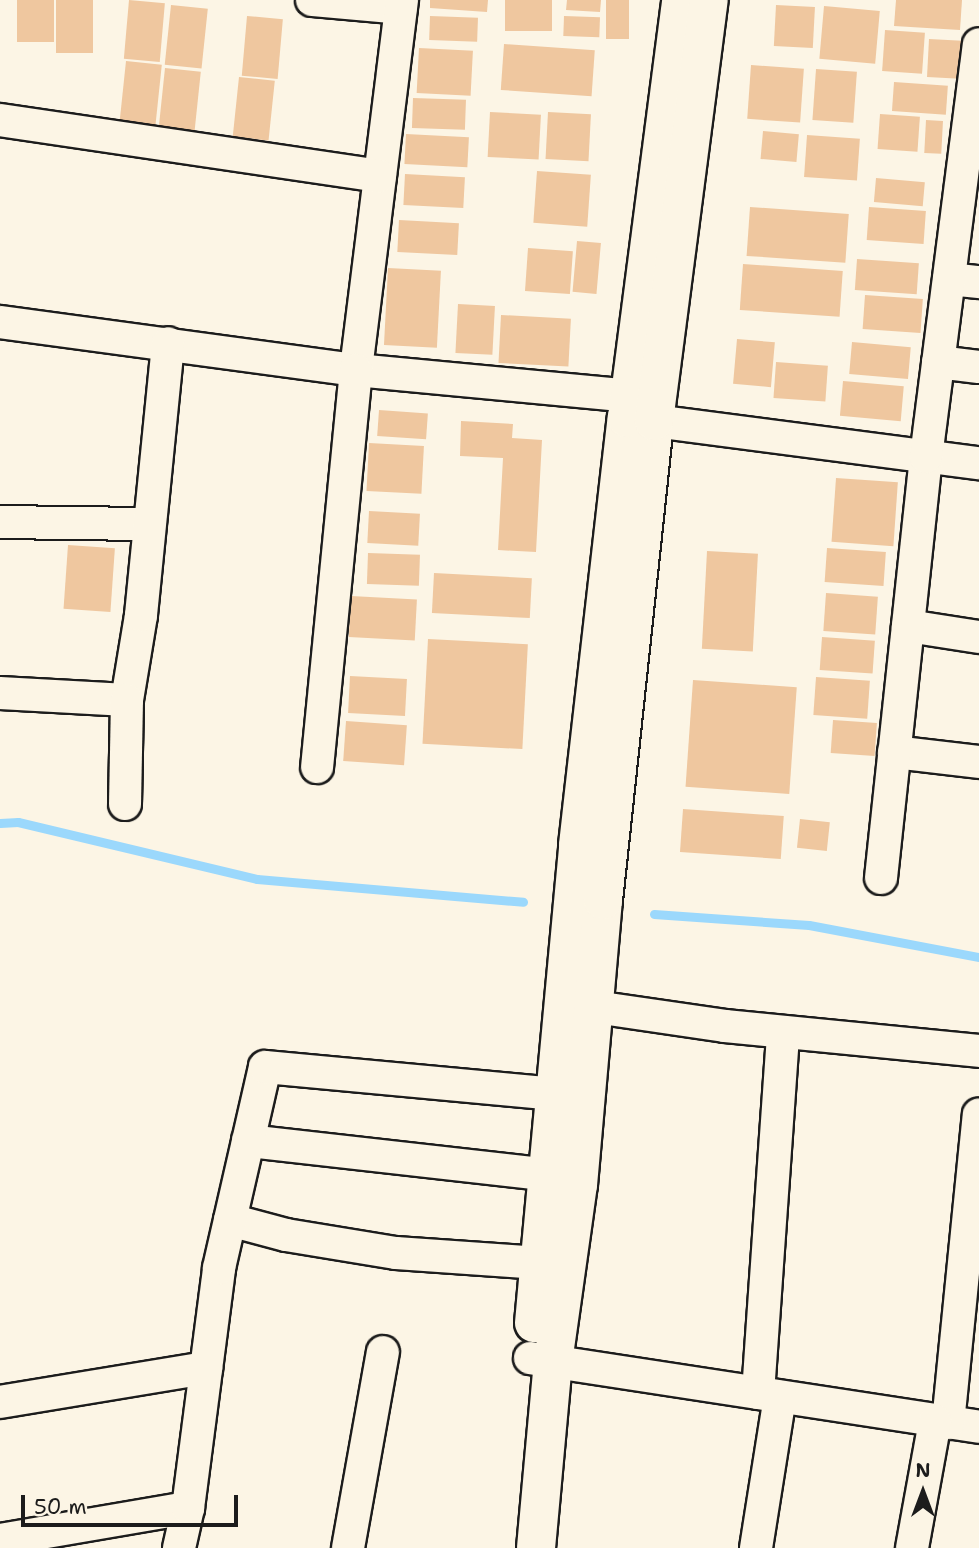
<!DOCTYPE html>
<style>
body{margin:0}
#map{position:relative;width:979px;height:1548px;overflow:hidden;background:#fcf5e5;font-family:"Shantell Sans",sans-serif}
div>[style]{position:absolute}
.stream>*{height:9px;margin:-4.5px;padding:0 4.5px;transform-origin:4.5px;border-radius:4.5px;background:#9bd8fc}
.building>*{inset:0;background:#efc79f;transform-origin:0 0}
.roads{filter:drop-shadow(2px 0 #1c1c1c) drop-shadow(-2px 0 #1c1c1c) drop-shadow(0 2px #1c1c1c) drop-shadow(0 -2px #1c1c1c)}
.street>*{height:32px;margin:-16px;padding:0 16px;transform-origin:16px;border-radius:16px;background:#fcf5e5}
.secondary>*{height:38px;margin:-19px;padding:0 19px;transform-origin:19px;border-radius:19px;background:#fcf5e5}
span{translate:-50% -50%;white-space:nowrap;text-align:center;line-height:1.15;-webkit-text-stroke:6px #fcf5e5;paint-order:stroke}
.north{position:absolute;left:888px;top:1457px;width:70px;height:70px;-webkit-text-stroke:5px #fcf5e5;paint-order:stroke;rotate:0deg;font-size:19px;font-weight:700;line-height:28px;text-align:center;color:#1c1c1c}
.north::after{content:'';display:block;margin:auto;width:24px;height:32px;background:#1c1c1c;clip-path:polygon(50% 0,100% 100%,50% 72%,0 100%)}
.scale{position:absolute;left:21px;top:1495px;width:217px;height:32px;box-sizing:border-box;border:4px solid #1c1c1c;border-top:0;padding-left:9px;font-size:21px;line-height:24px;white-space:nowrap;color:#1c1c1c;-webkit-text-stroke:5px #fcf5e5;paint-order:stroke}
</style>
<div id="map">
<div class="stream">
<div style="left:0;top:823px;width:18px;rotate:-3deg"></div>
<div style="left:18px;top:822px;width:246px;rotate:13.4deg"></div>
<div style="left:257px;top:879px;width:267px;rotate:4.9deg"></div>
<div style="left:654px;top:914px;width:155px;rotate:4.1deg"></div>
<div style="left:809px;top:925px;width:173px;rotate:10.7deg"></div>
</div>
<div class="building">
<div style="left:17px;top:0;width:37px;height:42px"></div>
<div style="left:56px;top:0;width:37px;height:53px"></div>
<div style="left:129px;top:0;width:36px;height:59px;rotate:5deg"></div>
<div style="clip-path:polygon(430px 0,488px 0,487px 12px,430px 8px)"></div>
<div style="left:505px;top:0;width:47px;height:31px"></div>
<div style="clip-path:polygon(567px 0,601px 0,600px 12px,566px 10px)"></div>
<div style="left:606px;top:0;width:23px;height:39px"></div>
<div style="clip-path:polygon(896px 0,962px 0,960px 30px,894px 26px)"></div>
<div style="left:171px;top:5px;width:37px;height:60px;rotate:6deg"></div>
<div style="left:776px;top:5px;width:39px;height:41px;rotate:3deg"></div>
<div style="left:824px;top:6px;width:56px;height:53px;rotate:5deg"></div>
<div style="left:247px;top:16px;width:36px;height:60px;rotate:5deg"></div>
<div style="left:430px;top:16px;width:48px;height:24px;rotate:2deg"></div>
<div style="left:564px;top:16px;width:36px;height:20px;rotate:2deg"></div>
<div style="left:885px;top:30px;width:40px;height:41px;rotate:4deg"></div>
<div style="left:929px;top:39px;width:33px;height:38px;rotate:3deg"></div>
<div style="left:504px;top:44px;width:91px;height:46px;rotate:4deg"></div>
<div style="left:419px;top:48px;width:54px;height:45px;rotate:3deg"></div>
<div style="left:126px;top:61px;width:36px;height:61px;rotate:6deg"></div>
<div style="left:751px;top:65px;width:53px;height:54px;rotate:4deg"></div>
<div style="left:165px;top:68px;width:36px;height:60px;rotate:6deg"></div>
<div style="left:816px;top:69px;width:41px;height:51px;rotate:4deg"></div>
<div style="left:239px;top:77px;width:36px;height:60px;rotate:6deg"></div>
<div style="left:894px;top:82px;width:54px;height:29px;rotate:4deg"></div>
<div style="left:413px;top:98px;width:53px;height:30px;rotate:2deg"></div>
<div style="left:490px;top:112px;width:51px;height:45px;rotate:3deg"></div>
<div style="left:548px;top:112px;width:43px;height:47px;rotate:3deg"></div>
<div style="left:880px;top:114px;width:40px;height:35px;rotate:4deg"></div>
<div style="left:926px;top:120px;width:17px;height:33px;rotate:3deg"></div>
<div style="left:763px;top:131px;width:36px;height:28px;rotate:5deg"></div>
<div style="left:406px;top:134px;width:63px;height:30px;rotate:3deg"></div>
<div style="left:807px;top:135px;width:53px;height:42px;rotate:4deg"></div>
<div style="left:537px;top:171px;width:54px;height:52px;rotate:4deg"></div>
<div style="left:405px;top:174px;width:60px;height:31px;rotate:3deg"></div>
<div style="left:876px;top:178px;width:49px;height:24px;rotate:5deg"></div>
<div style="left:750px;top:207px;width:99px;height:49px;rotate:4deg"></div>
<div style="left:869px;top:207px;width:57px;height:33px;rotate:4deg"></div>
<div style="left:399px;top:220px;width:60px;height:32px;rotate:3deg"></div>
<div style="left:577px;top:241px;width:24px;height:51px;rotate:5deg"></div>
<div style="left:528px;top:248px;width:45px;height:43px;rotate:4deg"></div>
<div style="left:857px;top:259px;width:62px;height:31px;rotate:4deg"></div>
<div style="left:743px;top:264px;width:100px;height:46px;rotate:4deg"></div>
<div style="left:388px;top:268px;width:53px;height:77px;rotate:3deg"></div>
<div style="left:865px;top:295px;width:58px;height:34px;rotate:4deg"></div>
<div style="left:458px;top:304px;width:37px;height:49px;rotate:3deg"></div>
<div style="left:501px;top:315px;width:70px;height:48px;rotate:3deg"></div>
<div style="left:737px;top:339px;width:38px;height:45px;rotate:5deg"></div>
<div style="left:852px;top:342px;width:59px;height:32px;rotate:5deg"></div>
<div style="left:776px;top:362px;width:52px;height:36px;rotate:4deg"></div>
<div style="left:843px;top:381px;width:61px;height:35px;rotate:5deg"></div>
<div style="left:379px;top:410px;width:49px;height:26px;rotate:4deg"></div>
<div style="clip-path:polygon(461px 421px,513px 424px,512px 438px,542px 440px,536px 552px,498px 550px,503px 458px,460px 456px)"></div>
<div style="left:369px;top:443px;width:55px;height:48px;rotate:3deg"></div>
<div style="left:836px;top:478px;width:62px;height:64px;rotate:4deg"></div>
<div style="left:369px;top:511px;width:51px;height:32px;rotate:3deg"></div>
<div style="left:68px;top:545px;width:47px;height:64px;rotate:4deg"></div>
<div style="left:827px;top:548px;width:59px;height:34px;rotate:4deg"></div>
<div style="left:707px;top:551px;width:51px;height:98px;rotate:3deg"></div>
<div style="left:368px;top:553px;width:52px;height:31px;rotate:2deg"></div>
<div style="left:434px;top:573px;width:98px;height:40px;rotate:3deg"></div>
<div style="left:826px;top:593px;width:52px;height:38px;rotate:4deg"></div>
<div style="left:351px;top:596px;width:66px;height:41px;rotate:3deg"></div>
<div style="left:822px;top:637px;width:53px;height:33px;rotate:4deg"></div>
<div style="left:428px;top:639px;width:100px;height:105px;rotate:3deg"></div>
<div style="left:350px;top:676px;width:57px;height:37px;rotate:3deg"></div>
<div style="left:816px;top:677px;width:54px;height:38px;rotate:4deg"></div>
<div style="left:693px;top:680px;width:104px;height:107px;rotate:4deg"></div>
<div style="left:833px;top:720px;width:44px;height:33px;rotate:4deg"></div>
<div style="left:346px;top:721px;width:61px;height:40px;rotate:4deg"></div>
<div style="left:683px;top:809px;width:101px;height:43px;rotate:4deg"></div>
<div style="left:800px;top:819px;width:30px;height:29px;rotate:6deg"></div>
</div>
<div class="roads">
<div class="street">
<div style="left:312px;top:0;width:89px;rotate:5.1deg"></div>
<div style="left:402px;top:0;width:373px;rotate:97.1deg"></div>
<div style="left:356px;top:370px;width:274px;rotate:5.4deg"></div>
<div style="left:0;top:120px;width:384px;rotate:8.4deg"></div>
<div style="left:949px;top:279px;width:30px;rotate:6deg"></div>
<div style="left:0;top:322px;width:359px;rotate:7.7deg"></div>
<div style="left:356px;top:370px;width:399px;rotate:95.6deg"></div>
<div style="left:938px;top:362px;width:41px;rotate:7deg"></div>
<div style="left:631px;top:418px;width:351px;rotate:7.4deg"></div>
<div style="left:0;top:522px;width:149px;rotate:0.8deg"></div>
<div style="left:908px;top:626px;width:72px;rotate:8.8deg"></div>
<div style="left:0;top:693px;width:127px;rotate:3.2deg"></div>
<div style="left:127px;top:700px;width:86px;rotate:-80.6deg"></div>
<div style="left:141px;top:615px;width:273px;rotate:-84.3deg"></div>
<div style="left:894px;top:752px;width:86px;rotate:6.7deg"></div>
<div style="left:125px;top:804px;width:104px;rotate:-88.9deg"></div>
<div style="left:881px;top:878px;width:423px;rotate:-83.9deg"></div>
<div style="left:926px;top:457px;width:416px;rotate:-82.7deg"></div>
<div style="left:595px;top:1007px;width:131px;rotate:8.3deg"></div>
<div style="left:725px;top:1026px;width:255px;rotate:5.6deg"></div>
<div style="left:248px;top:1141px;width:303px;rotate:6.4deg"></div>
<div style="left:230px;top:1220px;width:58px;rotate:15deg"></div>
<div style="left:286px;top:1235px;width:111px;rotate:9.3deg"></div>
<div style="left:396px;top:1253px;width:144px;rotate:4deg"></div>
<div style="left:530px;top:1358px;width:454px;rotate:8.7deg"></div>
<div style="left:758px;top:1393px;width:362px;rotate:-86deg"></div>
<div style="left:0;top:1402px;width:209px;rotate:-9.4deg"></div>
<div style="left:948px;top:1423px;width:310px;rotate:-84.3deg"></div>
<div style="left:0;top:1540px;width:191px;rotate:-9.7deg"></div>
<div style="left:179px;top:1548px;width:41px;rotate:-77.3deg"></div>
<div style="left:188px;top:1508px;width:242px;rotate:-82.6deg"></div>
<div style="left:219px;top:1268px;width:206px;rotate:-77.1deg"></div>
<div style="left:265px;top:1067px;width:292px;rotate:5.3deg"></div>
<div style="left:348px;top:1548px;width:199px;rotate:-79.9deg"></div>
<div style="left:756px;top:1548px;width:153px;rotate:-81deg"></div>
<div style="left:912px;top:1548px;width:129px;rotate:-79.7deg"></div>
</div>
<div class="secondary">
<div style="left:534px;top:1323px;width:480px;rotate:-84.7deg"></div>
<div style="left:578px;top:845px;width:430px;rotate:-83.5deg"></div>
<div style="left:627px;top:418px;width:421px;rotate:-82.6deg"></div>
<div style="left:536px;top:1548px;width:187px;rotate:-84.8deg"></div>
<div style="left:553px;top:1362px;width:179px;rotate:-82deg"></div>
<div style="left:578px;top:1185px;width:286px;rotate:-85deg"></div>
<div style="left:603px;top:900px;width:482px;rotate:-83.9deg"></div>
<div style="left:654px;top:421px;width:425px;rotate:-82.6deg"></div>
</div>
</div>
<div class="north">N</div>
<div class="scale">50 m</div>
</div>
